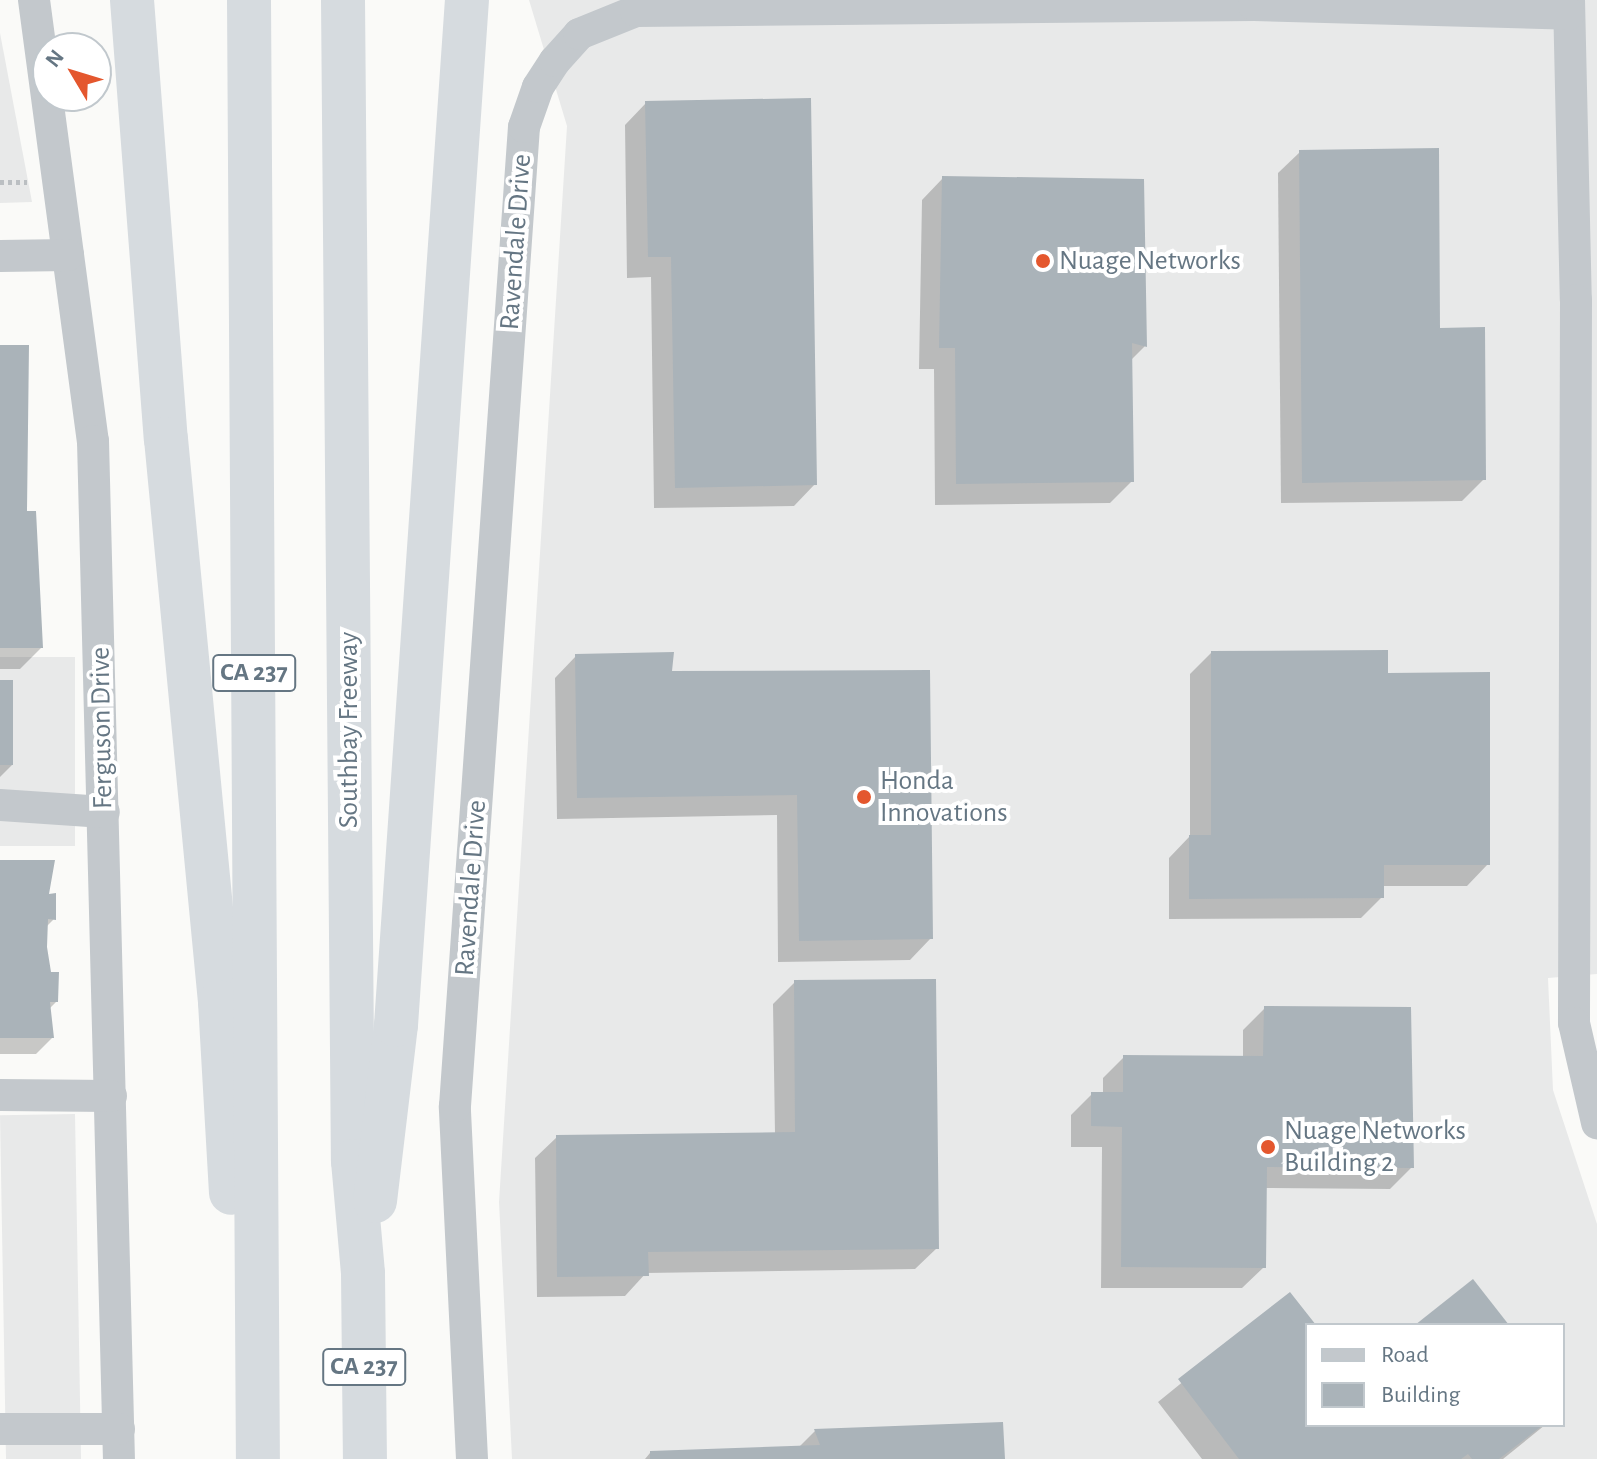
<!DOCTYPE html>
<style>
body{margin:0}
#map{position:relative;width:1597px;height:1459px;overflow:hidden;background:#fafaf8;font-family:"Alegreya Sans",sans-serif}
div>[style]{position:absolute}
.built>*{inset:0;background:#e8e9e9;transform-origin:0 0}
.shadow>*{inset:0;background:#0003}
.building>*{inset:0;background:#aab3b9;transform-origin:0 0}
.path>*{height:5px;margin-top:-2.5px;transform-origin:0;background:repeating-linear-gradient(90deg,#bbbfc2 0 4px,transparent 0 8px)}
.minor>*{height:32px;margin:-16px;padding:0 16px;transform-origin:16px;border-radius:16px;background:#c3c8cc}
.highway>*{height:44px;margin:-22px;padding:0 22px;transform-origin:22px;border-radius:22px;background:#d6dbdf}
.dots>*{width:22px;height:22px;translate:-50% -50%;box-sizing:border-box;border:4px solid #fff;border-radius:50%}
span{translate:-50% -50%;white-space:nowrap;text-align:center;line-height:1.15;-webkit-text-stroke:8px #fff;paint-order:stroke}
.shield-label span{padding:2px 6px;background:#fff;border:2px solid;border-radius:6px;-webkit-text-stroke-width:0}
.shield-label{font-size:26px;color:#657683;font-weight:700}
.street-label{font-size:28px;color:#657683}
.poi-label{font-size:28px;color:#657683}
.left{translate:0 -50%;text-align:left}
.legend{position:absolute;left:1305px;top:1323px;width:260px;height:104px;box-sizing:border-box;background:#fff;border:2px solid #c1c8cd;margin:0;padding:10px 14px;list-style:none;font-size:24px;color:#657683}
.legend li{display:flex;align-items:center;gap:16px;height:40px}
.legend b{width:40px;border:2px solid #c1c8cd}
.north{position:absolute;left:32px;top:32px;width:80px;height:80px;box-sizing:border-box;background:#fff;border:2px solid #c1c8cd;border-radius:50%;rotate:308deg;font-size:22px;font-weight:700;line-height:32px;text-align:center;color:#657683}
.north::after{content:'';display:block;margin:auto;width:28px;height:36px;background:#e4572e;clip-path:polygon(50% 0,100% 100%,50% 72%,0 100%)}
</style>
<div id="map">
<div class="built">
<div style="clip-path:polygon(evenodd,529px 0,1597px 0,1597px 974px,1548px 978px,1553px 1090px,1597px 1224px,1597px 1459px,512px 1459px,499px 1202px,567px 126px,529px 0,1307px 1325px,1563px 1325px,1563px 1425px,1307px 1425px,1307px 1325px)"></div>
<div style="clip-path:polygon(0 33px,32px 202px,0 203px)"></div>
<div style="left:75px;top:657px;width:189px;height:75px;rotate:90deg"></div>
<div style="left:75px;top:1114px;width:345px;height:75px;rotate:89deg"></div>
</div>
<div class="shadow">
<div style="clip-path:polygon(646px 103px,815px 484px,794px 506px,654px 508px,651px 277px,627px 278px,625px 125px)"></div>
<div style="clip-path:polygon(1300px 152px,1438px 330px,1484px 479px,1462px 501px,1281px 503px,1278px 173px)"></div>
<div style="clip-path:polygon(943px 178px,1145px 346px,1130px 361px,1132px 481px,1110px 503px,935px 505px,934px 369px,919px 369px,922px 200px)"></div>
<div style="clip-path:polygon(0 347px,41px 648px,20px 669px,0 669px)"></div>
<div style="clip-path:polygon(1211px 653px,1386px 675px,1488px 864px,1467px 886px,1382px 886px,1382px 897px,1361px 918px,1169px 919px,1169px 858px,1190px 836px,1190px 674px)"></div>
<div style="clip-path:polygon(576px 656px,669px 673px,928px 672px,931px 938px,910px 960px,778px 962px,777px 815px,557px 819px,555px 678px)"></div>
<div style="clip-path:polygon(0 682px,13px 764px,0 777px)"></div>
<div style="clip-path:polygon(0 862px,47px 896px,54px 919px,46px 927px,45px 947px,56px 1002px,49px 1009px,52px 1038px,36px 1054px,0 1054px)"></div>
<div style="clip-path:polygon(795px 982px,937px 1248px,915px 1269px,646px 1273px,625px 1296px,537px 1297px,535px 1158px,557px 1137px,775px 1134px,773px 1004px)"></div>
<div style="clip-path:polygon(1265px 1008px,1412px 1167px,1390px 1189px,1265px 1188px,1264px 1267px,1242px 1288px,1101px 1288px,1102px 1147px,1071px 1147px,1071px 1115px,1092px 1094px,1103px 1094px,1103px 1078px,1124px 1057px,1243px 1057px,1243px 1030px)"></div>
<div style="clip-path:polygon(1290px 1295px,1313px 1325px,1307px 1325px,1307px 1425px,1545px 1425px,1503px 1459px,1202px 1459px,1158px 1402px)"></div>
<div style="clip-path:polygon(815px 1431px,1003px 1459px,645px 1459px,650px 1453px,799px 1447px)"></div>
</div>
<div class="building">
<div style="clip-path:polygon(811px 98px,817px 485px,675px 488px,671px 257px,648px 257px,645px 101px)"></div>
<div style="clip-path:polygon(1439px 148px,1440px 328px,1485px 327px,1486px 480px,1302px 483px,1299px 150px)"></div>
<div style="clip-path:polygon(942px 176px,1144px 179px,1147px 347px,1132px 343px,1134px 482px,956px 484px,955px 348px,939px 348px)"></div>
<div style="clip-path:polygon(0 345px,29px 345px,27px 511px,36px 511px,43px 648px,0 648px)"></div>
<div style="clip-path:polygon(1388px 650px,1388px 673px,1490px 672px,1490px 865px,1384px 865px,1384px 898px,1189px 899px,1189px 835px,1211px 835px,1211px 651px)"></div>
<div style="clip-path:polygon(674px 652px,672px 671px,930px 670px,933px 939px,799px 941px,797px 795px,577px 798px,575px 654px)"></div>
<div style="left:0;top:680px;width:13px;height:85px"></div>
<div style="clip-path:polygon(0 860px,55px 860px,49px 894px,56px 893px,56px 920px,48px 919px,47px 947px,51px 972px,59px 972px,58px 1002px,50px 1002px,54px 1038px,0 1038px)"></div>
<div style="clip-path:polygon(936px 979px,939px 1249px,648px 1252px,649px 1276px,557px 1277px,556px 1135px,795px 1132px,794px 980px)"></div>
<div style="clip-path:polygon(1264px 1006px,1411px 1007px,1414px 1168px,1267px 1167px,1266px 1268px,1121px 1267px,1122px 1127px,1091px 1126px,1091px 1092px,1123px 1092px,1123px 1055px,1263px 1056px)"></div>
<div style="clip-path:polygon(1473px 1279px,1509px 1325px,1415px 1325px)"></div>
<div style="clip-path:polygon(1290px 1292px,1316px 1325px,1307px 1325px,1307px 1425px,1543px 1425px,1499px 1459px,1472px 1459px,1468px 1454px,1461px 1459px,1239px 1459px,1178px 1379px)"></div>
<div style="clip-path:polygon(1003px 1422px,1005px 1459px,650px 1459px,650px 1451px,820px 1445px,814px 1429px)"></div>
</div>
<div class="path">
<div style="left:0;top:182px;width:27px"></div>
</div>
<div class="minor">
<div style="left:34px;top:0;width:445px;rotate:82.4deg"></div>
<div style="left:93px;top:441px;width:1018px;rotate:88.54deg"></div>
<div style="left:1569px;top:0;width:300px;rotate:88.7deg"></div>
<div style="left:1576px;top:300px;width:723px;rotate:90.16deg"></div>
<div style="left:1574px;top:1023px;width:103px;rotate:77deg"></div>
<div style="left:0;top:256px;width:68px;rotate:-0.8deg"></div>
<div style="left:0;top:805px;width:104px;rotate:3.9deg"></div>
<div style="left:0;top:1095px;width:111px;rotate:0.5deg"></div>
<div style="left:0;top:1429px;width:119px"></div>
<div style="left:472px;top:1459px;width:353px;rotate:-92.8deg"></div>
<div style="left:455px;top:1106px;width:981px;rotate:-85.97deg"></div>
<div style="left:524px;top:127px;width:42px;rotate:-70.7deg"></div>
<div style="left:538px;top:87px;width:31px;rotate:-57deg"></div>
<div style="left:555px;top:61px;width:36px;rotate:-48deg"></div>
<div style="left:579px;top:34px;width:61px;rotate:-22deg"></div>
<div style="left:636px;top:11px;width:618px;rotate:-0.56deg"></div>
<div style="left:1254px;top:5px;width:315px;rotate:1.6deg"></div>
</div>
<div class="highway">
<div style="left:132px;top:0;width:440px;rotate:85.6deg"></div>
<div style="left:166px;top:439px;width:566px;rotate:84.52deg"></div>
<div style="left:220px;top:1002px;width:191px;rotate:86.7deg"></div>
<div style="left:249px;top:0;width:1459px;rotate:89.65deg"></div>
<div style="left:343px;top:0;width:1161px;rotate:89.51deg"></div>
<div style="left:353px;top:1161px;width:113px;rotate:84.9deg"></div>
<div style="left:363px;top:1274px;width:185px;rotate:89.4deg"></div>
<div style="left:375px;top:1201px;width:177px;rotate:-83.2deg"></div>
<div style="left:396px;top:1025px;width:1027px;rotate:-86.04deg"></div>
</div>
<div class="dots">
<div style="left:1043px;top:261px;background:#e4572e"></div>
<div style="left:864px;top:797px;background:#e4572e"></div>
<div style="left:1268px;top:1147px;background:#e4572e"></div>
</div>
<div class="shield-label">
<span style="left:254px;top:673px">CA 237</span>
<span style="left:364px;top:1367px">CA 237</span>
</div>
<div class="street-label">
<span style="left:516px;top:242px;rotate:-86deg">Ravendale Drive</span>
<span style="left:102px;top:728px;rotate:-91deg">Ferguson Drive</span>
<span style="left:349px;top:730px;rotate:-90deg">Southbay Freeway</span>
<span style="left:471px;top:888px;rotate:-86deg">Ravendale Drive</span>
</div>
<div class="poi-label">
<span class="left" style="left:1059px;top:261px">Nuage Networks</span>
<span class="left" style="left:880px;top:797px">Honda<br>Innovations</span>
<span class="left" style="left:1284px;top:1147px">Nuage Networks<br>Building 2</span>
</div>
<ul class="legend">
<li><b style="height:10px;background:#c3c8cc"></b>Road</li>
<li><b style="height:22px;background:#aab3b9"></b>Building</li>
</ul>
<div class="north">N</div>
</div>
